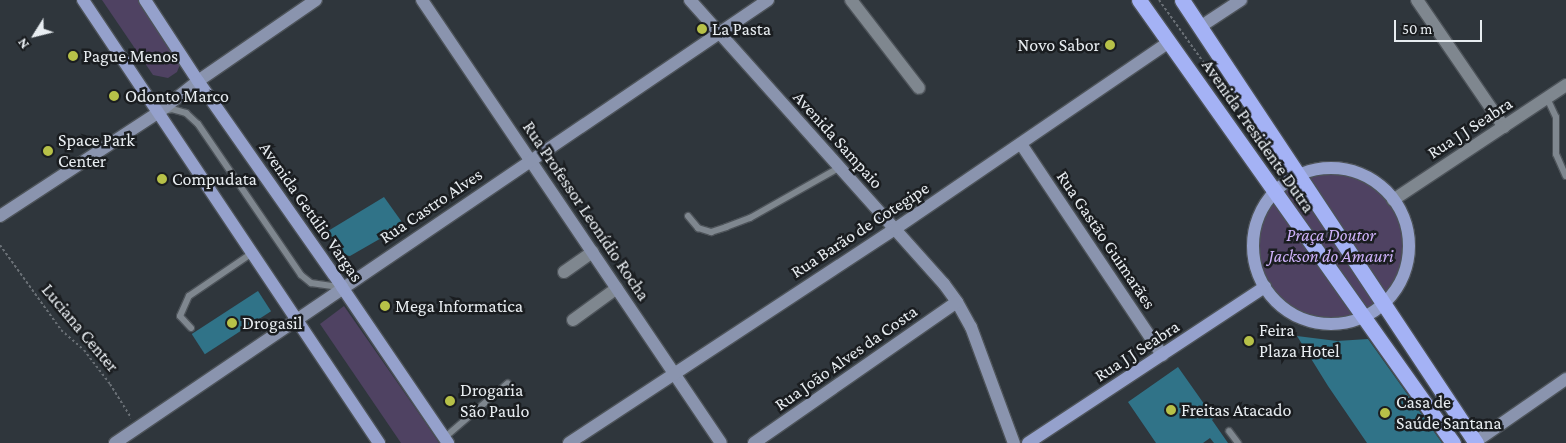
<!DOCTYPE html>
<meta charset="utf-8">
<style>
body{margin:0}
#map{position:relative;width:1566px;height:443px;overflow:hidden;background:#2f363c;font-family:"Crimson Pro",serif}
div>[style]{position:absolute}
.green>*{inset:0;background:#4f4262}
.round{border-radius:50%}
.building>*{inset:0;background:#307388;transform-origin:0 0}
.path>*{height:2px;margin-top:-1px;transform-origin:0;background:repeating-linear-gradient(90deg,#6a7076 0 2.5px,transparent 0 5px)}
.roads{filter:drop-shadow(1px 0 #4d5359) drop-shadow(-1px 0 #4d5359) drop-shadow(0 1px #4d5359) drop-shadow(0 -1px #4d5359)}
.lane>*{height:6px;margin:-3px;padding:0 3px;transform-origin:3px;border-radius:3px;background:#7f878f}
.street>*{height:12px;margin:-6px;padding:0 6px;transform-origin:6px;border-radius:6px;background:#7f878f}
.secondary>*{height:12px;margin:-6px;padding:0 6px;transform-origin:6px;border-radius:6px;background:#8a94ae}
.primary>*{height:12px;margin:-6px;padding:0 6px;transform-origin:6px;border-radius:6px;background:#95a1cc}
.primary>.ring{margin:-6px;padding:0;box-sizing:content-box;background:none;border:12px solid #95a1cc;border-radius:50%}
.highway>*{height:15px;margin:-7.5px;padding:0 7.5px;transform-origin:7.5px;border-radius:7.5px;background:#a4b2f5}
.dots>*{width:14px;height:14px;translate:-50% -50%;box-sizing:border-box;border:2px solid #1a1d20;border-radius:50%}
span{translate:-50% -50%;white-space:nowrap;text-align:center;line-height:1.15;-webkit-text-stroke:5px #1a1d20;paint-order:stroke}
.poi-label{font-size:18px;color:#e8edf1}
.left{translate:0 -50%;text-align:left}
.right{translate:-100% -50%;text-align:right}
.street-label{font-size:18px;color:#e8edf1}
.park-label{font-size:18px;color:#ceb1fa;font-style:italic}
.north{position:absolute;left:10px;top:10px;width:50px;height:50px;-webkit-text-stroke:4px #1a1d20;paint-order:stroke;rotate:234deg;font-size:14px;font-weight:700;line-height:20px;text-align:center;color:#e8edf1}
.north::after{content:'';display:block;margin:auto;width:18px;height:22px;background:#e8edf1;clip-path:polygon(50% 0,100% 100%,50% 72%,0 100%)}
.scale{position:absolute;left:1394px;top:20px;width:88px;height:22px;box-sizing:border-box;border:2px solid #e8edf1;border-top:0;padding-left:6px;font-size:15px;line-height:18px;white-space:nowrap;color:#e8edf1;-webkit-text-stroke:4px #1a1d20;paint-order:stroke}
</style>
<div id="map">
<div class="green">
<div style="clip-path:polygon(102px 0,139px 0,181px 62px,177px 72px,168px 78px,153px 75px)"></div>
<div class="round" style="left:1253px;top:169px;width:156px;height:156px"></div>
<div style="clip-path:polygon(344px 306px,427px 425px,439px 443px,401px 443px,320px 324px)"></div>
</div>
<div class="building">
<div style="clip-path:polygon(384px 197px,404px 225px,350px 256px,343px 255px,328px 231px)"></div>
<div style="left:258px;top:291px;width:24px;height:79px;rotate:57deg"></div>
<div style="clip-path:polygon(1297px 336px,1337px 341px,1368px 339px,1442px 443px,1367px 443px,1328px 386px)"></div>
<div style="clip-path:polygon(1178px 367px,1214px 418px,1212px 420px,1228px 443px,1214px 443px,1210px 438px,1203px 443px,1156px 443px,1128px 402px)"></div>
</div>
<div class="path">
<div style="left:1159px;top:0;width:120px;rotate:54.5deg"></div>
<div style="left:0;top:245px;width:105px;rotate:54.3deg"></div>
<div style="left:61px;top:330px;width:30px;rotate:41deg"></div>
<div style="left:84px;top:350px;width:43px;rotate:52.6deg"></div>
<div style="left:110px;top:384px;width:40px;rotate:58deg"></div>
</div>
<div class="roads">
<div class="lane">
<div style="left:1547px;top:98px;width:21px;rotate:65deg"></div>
<div style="left:1556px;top:117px;width:37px;rotate:90deg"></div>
<div style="left:1556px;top:154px;width:24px;rotate:66deg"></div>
<div style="left:164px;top:111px;width:8px;rotate:-14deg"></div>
<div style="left:172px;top:109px;width:15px;rotate:16deg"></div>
<div style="left:186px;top:113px;width:16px;rotate:43deg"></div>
<div style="left:198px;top:124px;width:183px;rotate:55.7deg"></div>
<div style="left:301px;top:275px;width:13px;rotate:39deg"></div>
<div style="left:311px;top:283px;width:30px;rotate:8deg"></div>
<div style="left:688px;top:216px;width:16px;rotate:50deg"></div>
<div style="left:698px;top:228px;width:14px;rotate:17deg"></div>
<div style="left:711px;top:232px;width:16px;rotate:-18deg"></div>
<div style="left:726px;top:227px;width:26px;rotate:-21deg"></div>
<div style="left:750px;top:218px;width:103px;rotate:-29.5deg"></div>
<div style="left:191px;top:328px;width:16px;rotate:-133deg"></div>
<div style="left:180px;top:316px;width:22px;rotate:-66deg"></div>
<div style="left:189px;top:296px;width:76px;rotate:-34.3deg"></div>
<div style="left:1229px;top:431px;width:15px;rotate:53deg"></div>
<div style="left:444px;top:438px;width:84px;rotate:-40.7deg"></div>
</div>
<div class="street">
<div style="left:851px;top:0;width:111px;rotate:52.3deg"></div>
<div style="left:1417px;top:0;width:154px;rotate:55.6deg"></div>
<div style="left:1393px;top:200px;width:208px;rotate:-33.6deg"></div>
<div style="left:564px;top:272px;width:35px;rotate:-35deg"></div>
<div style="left:573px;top:320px;width:54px;rotate:-36deg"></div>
</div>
<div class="secondary">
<div style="left:422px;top:0;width:534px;rotate:55.98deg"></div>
<div style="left:690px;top:0;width:381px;rotate:48.2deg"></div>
<div style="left:944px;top:284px;width:22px;rotate:54deg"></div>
<div style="left:957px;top:302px;width:29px;rotate:61deg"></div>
<div style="left:971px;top:327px;width:124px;rotate:69.7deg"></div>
<div style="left:1200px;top:27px;width:49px;rotate:-33.4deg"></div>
<div style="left:1021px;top:144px;width:254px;rotate:56.2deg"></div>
<div style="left:0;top:216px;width:190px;rotate:-33.2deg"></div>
<div style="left:159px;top:112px;width:50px;rotate:-38.5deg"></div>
<div style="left:198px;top:81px;width:143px;rotate:-34.5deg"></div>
<div style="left:1475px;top:442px;width:111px;rotate:-34.7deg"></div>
<div style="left:115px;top:443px;width:789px;rotate:-34.15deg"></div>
<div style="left:569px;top:443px;width:390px;rotate:-33.3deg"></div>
<div style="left:895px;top:229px;width:332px;rotate:-34.3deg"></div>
<div style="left:754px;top:443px;width:247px;rotate:-34.8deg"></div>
</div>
<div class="primary">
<div style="left:83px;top:0;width:533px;rotate:56.25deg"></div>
<div style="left:145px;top:0;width:97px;rotate:56.8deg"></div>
<div style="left:198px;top:81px;width:251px;rotate:55deg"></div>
<div style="left:342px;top:287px;width:189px;rotate:55.8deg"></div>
<div class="ring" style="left:1253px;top:168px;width:144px;height:144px"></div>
<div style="left:1028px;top:443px;width:284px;rotate:-33.4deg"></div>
</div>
<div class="highway">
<div style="left:1139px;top:0;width:543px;rotate:54.67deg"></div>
<div style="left:1182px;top:0;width:532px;rotate:56.43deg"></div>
</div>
</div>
<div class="dots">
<div style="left:702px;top:29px;background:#b7c148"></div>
<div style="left:1110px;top:45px;background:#b7c148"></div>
<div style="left:73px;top:56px;background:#b7c148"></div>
<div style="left:114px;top:96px;background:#b7c148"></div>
<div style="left:48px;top:151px;background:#b7c148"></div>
<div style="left:162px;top:179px;background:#b7c148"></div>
<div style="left:385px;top:306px;background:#b7c148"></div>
<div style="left:232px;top:323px;background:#b7c148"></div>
<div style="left:1249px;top:341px;background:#b7c148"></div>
<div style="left:450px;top:401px;background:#b7c148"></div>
<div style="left:1171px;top:410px;background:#b7c148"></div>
<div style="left:1385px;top:413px;background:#b7c148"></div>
</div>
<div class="poi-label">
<span class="left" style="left:712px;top:29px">La Pasta</span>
<span class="right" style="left:1100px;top:45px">Novo Sabor</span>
<span class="left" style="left:83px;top:56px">Pague Menos</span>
<span class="left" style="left:125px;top:96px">Odonto Marco</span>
<span class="left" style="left:58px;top:151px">Space Park<br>Center</span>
<span class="left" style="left:172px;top:179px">Compudata</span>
<span class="left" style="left:395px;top:306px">Mega Informatica</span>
<span class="left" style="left:242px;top:323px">Drogasil</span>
<span class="left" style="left:1259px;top:341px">Feira<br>Plaza Hotel</span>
<span class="left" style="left:460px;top:401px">Drogaria<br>São Paulo</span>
<span class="left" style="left:1396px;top:413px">Casa de<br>Saúde Santana</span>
<span class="left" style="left:1181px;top:410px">Freitas Atacado</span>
</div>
<div class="street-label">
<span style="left:1470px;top:128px;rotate:-33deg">Rua J J Seabra</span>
<span style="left:1258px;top:136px;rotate:55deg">Avenida Presidente Dutra</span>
<span style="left:838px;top:140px;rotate:48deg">Avenida Sampaio</span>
<span style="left:431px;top:206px;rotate:-34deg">Rua Castro Alves</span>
<span style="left:586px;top:211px;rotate:56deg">Rua Professor Leonídio Rocha</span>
<span style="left:311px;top:212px;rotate:55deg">Avenida Getúlio Vargas</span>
<span style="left:860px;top:230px;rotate:-33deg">Rua Barão de Cotegipe</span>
<span style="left:1106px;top:240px;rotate:56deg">Rua Gastão Guimarães</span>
<span style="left:80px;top:328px;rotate:50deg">Luciana Center</span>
<span style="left:1137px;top:351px;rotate:-33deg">Rua J J Seabra</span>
<span style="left:846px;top:358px;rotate:-35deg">Rua João Alves da Costa</span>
</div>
<div class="park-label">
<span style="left:1331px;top:246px">Praça Doutor<br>Jackson do Amauri</span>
</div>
<div class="north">N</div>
<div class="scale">50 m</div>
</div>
